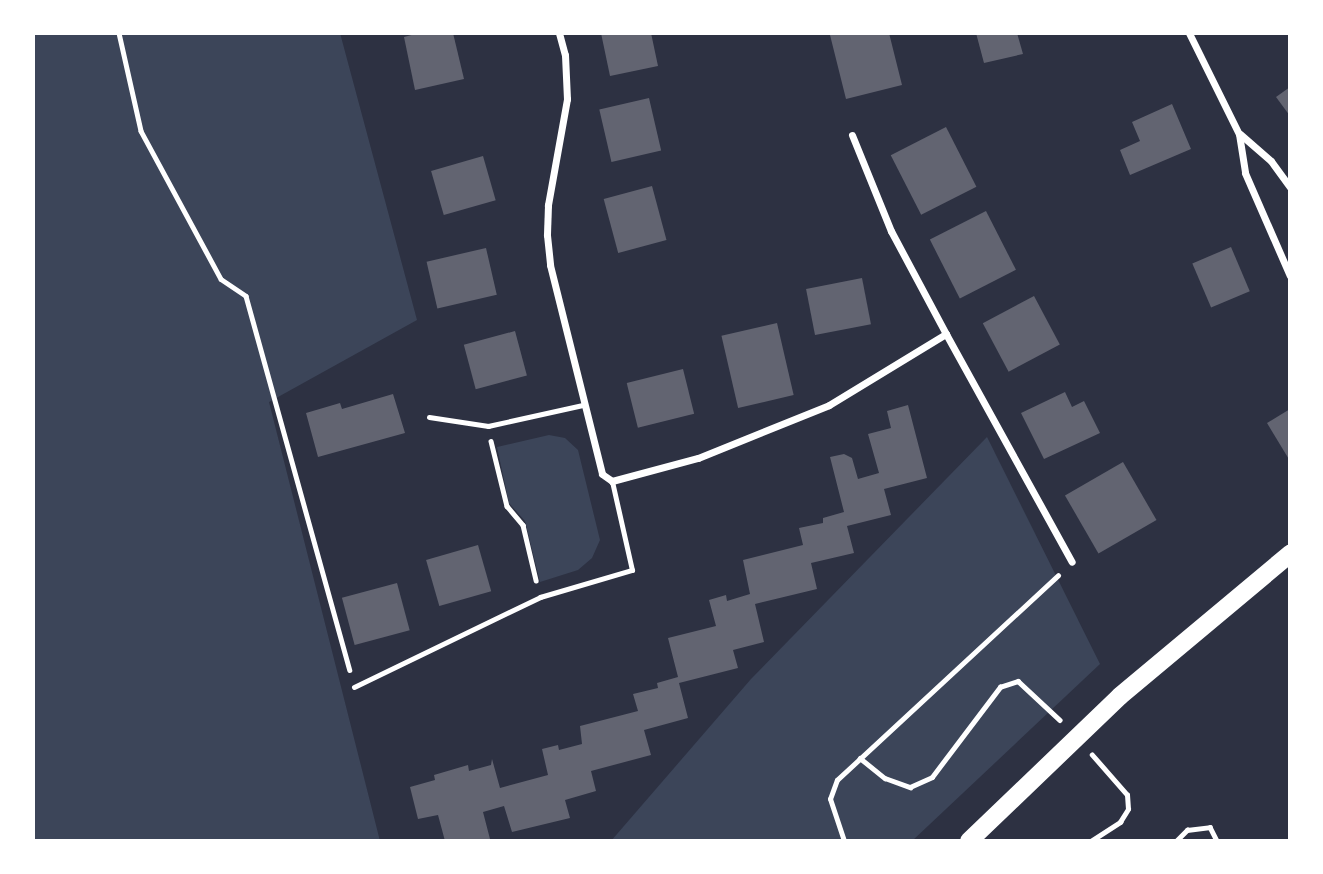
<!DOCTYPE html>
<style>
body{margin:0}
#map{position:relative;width:1323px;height:874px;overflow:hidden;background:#2d3142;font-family:"Nunito Sans",sans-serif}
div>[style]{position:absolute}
.green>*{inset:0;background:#3c4559}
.building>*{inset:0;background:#626471;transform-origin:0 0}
.path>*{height:4.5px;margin:-2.25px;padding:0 2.25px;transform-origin:2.25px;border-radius:2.25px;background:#fff}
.service>*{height:5px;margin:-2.5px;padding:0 2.5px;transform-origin:2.5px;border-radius:2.5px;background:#fff}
.minor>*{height:7px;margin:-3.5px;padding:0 3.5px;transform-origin:3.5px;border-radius:3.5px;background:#fff}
.primary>*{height:18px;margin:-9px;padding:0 9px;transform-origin:9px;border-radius:9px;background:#fff}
span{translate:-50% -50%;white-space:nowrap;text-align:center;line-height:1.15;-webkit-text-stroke:6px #fff;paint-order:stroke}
.frame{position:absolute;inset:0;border:35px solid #fff;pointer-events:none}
</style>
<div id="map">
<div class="green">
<div style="clip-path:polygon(33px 33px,340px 33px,417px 320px,269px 402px,380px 841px,33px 841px)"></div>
<div style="clip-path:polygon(549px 435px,565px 438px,578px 450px,600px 540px,592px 558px,578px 570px,540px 582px,525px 521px,509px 503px,497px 447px)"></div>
<div style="clip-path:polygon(987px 437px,1100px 664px,912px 841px,611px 841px,751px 679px)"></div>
</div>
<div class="building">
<div style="clip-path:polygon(419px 33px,453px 33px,464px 79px,415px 90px,404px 37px)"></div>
<div style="clip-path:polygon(601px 33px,651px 33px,658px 66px,610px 76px)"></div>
<div style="clip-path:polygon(836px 33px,889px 33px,902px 85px,846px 99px,830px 35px)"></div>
<div style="clip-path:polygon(976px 33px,1017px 33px,1023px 54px,984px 63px)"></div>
<div style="clip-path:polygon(1290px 87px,1290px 116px,1276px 97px)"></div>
<div style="left:649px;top:98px;width:54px;height:51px;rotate:77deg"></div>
<div style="clip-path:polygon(1172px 104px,1191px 149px,1130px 175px,1120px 150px,1140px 141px,1132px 122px)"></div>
<div style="left:946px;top:127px;width:67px;height:62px;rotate:63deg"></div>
<div style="left:483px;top:156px;width:46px;height:54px;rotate:74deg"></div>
<div style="left:652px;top:186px;width:56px;height:50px;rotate:75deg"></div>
<div style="left:986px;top:211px;width:66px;height:63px;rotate:63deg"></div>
<div style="left:1231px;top:247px;width:48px;height:42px;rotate:67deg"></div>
<div style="left:486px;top:248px;width:48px;height:61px;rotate:77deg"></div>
<div style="left:862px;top:278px;width:47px;height:57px;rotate:79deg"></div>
<div style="left:1034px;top:296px;width:55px;height:58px;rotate:62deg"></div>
<div style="left:777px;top:323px;width:74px;height:57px;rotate:77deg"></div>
<div style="left:515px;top:331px;width:46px;height:53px;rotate:75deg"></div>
<div style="left:683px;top:369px;width:46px;height:58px;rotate:76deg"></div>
<div style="clip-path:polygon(1065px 392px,1072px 407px,1084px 401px,1100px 433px,1044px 459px,1021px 413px)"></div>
<div style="clip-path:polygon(393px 394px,405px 433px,318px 457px,306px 413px,340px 403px,342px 409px)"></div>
<div style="clip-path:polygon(908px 405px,927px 478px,884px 489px,891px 515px,847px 526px,854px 553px,811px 563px,817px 589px,755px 604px,764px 642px,733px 650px,738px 668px,679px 683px,688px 718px,644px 730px,651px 755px,591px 771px,596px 791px,565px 800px,570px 818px,512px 832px,504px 806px,483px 812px,490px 839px,482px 841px,445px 841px,438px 815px,418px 819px,410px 787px,435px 780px,434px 775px,468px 765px,469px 771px,491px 765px,492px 759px,500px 788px,548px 775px,542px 749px,558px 745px,559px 750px,582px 744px,580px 726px,638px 711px,633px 694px,658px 688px,657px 683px,678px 677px,668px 638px,716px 626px,709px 600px,726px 595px,727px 601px,750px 594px,743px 560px,803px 545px,799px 528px,823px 523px,823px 518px,844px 512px,830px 457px,844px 454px,852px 458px,858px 479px,879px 473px,868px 434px,891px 428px,887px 411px)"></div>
<div style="clip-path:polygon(1290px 409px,1290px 461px,1267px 423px)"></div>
<div style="left:1123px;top:462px;width:67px;height:67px;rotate:60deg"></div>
<div style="left:478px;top:545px;width:48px;height:54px;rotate:74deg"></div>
<div style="left:397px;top:583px;width:49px;height:57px;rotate:75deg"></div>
</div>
<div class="path">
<div style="left:119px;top:33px;width:100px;rotate:77.3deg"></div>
<div style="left:141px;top:131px;width:168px;rotate:61.6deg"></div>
<div style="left:221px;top:279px;width:30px;rotate:34deg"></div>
<div style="left:246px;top:296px;width:388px;rotate:74.5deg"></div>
<div style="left:491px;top:441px;width:67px;rotate:76.2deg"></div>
<div style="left:507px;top:506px;width:25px;rotate:50deg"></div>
<div style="left:523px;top:525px;width:57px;rotate:76.7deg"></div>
<div style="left:860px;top:758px;width:32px;rotate:39deg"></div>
<div style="left:885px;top:778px;width:27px;rotate:20deg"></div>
<div style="left:910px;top:787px;width:24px;rotate:-24deg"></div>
<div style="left:932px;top:777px;width:113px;rotate:-52.9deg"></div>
<div style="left:1000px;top:687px;width:19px;rotate:-18deg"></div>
<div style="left:1018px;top:681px;width:57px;rotate:42.9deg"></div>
<div style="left:844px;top:841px;width:44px;rotate:-108.4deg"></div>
<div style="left:830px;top:799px;width:20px;rotate:-70deg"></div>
<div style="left:837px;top:780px;width:301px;rotate:-42.8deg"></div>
<div style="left:1091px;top:841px;width:35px;rotate:-33deg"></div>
<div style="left:1120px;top:822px;width:15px;rotate:-58deg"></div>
<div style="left:1128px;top:809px;width:14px;rotate:-94deg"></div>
<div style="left:1127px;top:795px;width:53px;rotate:-131.2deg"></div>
<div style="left:1176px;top:841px;width:16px;rotate:-45deg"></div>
<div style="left:1187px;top:830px;width:23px;rotate:-7deg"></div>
<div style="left:1210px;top:827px;width:16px;rotate:63deg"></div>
</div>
<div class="service">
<div style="left:429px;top:417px;width:60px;rotate:8.7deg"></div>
<div style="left:488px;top:426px;width:97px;rotate:-12.5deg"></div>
<div style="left:354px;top:687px;width:207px;rotate:-25.8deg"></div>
<div style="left:540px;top:597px;width:96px;rotate:-16.4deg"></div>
<div style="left:632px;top:570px;width:91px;rotate:-102.7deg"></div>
</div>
<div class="minor">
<div style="left:559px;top:33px;width:23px;rotate:75deg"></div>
<div style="left:565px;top:55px;width:44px;rotate:87.4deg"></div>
<div style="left:567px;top:99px;width:108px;rotate:100.2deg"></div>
<div style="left:548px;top:205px;width:30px;rotate:92deg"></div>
<div style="left:547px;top:235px;width:30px;rotate:84deg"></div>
<div style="left:550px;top:265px;width:215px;rotate:76deg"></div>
<div style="left:602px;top:474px;width:12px;rotate:35deg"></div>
<div style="left:612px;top:481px;width:89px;rotate:-15deg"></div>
<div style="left:698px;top:458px;width:141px;rotate:-22deg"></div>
<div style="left:829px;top:405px;width:137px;rotate:-31.3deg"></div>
<div style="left:946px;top:334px;width:260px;rotate:61.1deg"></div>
<div style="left:1189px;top:33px;width:113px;rotate:63.7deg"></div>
<div style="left:1239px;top:134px;width:39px;rotate:81deg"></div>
<div style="left:1245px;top:173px;width:112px;rotate:66.4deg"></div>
<div style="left:1240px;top:134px;width:41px;rotate:41.1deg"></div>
<div style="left:1271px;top:161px;width:32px;rotate:54deg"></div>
<div style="left:852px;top:135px;width:104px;rotate:67.9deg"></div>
<div style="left:891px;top:231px;width:117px;rotate:61.9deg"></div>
</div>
<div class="primary">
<div style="left:969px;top:841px;width:209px;rotate:-43.8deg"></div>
<div style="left:1120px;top:696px;width:222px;rotate:-39.9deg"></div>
</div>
<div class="frame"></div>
</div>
